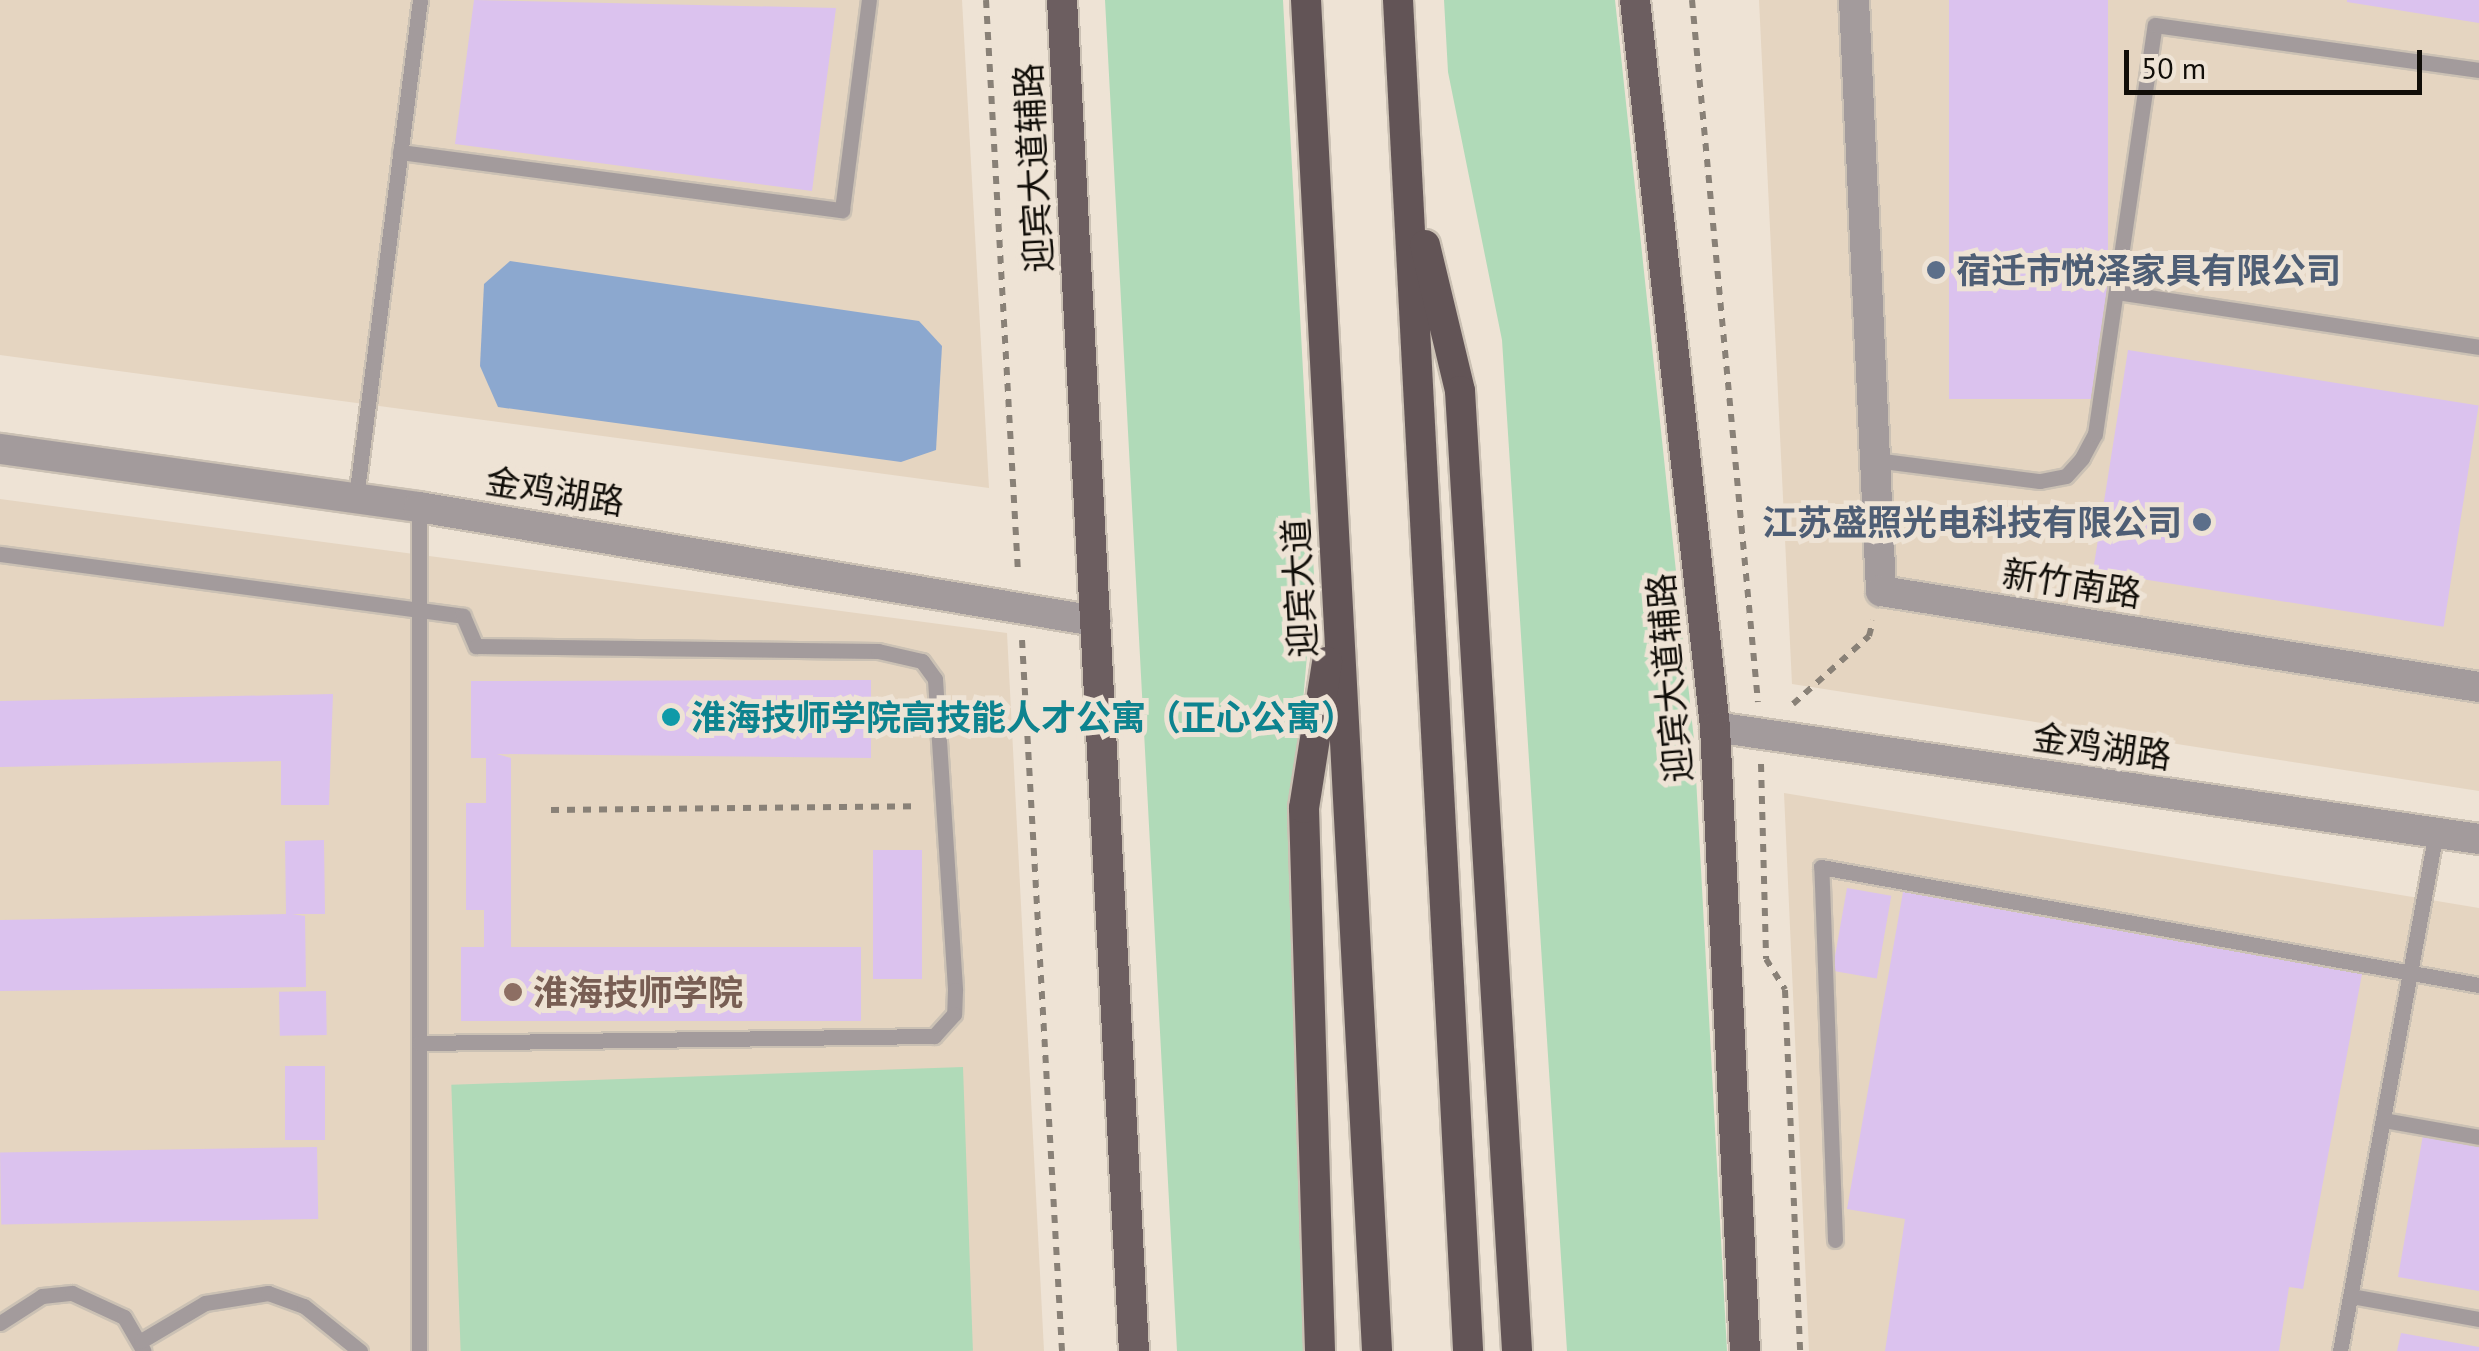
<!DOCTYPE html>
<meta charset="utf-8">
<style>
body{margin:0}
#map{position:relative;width:2479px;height:1351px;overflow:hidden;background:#eee3d5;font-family:"PT Sans","Noto Sans SC",sans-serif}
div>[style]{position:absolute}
.built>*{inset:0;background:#e5d5c1}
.green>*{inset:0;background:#b0dab8;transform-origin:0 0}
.water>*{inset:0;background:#8ca8cf}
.building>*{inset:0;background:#dbc2ee;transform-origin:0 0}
.path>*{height:6px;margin-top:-3px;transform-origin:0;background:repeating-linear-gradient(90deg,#898177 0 8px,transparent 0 16px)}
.roads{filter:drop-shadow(2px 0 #cbc1b4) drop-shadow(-2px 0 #cbc1b4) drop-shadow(0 2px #cbc1b4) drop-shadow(0 -2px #cbc1b4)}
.service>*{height:15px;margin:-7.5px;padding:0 7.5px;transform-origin:7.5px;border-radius:7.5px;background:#a39b9c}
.minor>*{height:30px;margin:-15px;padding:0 15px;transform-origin:15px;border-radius:15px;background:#a39b9c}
.tertiary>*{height:30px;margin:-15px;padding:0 15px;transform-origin:15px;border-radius:15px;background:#a39b9c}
.primary>*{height:30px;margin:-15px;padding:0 15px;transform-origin:15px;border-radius:15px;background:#6c5e60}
.trunk>*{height:30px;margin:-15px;padding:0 15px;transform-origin:15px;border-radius:15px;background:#625456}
.dots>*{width:28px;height:28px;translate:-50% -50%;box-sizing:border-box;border:5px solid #eee3d5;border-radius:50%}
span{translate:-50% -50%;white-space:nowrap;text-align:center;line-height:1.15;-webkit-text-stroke:10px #eee3d5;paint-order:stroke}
.street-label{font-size:35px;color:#110e09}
.service-label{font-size:35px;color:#4e5e75;font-weight:700}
.left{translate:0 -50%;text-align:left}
.right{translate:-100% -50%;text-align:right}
.culture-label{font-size:35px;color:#0d838f;font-weight:700}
.education-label{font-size:35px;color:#785e54;font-weight:700}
.scale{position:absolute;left:2124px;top:50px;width:298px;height:45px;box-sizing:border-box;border:5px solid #110e09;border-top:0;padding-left:12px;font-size:30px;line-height:35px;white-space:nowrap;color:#110e09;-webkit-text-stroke:8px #eee3d5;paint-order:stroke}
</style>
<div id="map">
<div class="built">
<div style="clip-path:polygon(0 0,962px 0,989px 488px,0 355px)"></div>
<div style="clip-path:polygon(1759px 0,2479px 0,2479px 791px,1792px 684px)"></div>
<div style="clip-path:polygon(0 499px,1007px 633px,1044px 1351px,0 1351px)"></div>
<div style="clip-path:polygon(1784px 793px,2479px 908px,2479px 1351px,1809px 1351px)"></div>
</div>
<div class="green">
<div style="clip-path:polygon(1105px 0,1283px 0,1314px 575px,1296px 782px,1311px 1351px,1177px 1351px)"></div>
<div style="clip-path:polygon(1444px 0,1615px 0,1694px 740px,1727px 1351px,1567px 1351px,1502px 340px,1448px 72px)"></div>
<div style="left:963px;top:1067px;width:284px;height:512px;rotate:88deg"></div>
</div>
<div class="water">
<div style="clip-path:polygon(510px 261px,919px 321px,942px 346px,936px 450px,901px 462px,498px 407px,480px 366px,484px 284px)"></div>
</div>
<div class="building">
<div style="clip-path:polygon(474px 0,836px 8px,812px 191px,455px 144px)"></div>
<div style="left:1949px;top:0;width:159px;height:399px"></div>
<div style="clip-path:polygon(2479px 0,2479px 23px,2347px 2px,2347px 0)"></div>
<div style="left:2128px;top:350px;width:355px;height:224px;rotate:9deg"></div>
<div style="clip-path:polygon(871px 680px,871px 758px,497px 754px,511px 758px,511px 947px,861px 947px,861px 1021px,461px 1021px,461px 947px,484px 947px,484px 910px,466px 910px,466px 803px,486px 803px,486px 758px,471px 758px,471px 681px)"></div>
<div style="clip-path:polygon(333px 694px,329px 805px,281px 805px,281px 761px,0 767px,0 701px)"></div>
<div style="clip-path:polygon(324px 840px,325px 914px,292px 914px,305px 916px,306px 987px,0 991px,0 920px,286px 914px,285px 841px)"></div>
<div style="left:922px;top:850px;width:129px;height:49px;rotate:90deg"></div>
<div style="left:1847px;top:888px;width:45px;height:84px;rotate:10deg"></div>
<div style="clip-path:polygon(1903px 892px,2362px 974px,2303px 1289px,2289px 1287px,2279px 1351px,1885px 1351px,1905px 1219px,1847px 1209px)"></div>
<div style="left:326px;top:991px;width:44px;height:47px;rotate:89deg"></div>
<div style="left:285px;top:1066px;width:40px;height:74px"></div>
<div style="clip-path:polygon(2423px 1135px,2479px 1144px,2479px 1291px,2398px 1277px)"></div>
<div style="left:317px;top:1147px;width:72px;height:317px;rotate:89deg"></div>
<div style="clip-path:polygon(2401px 1333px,2479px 1347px,2479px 1351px,2397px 1351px)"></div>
</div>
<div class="path">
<div style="left:986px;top:0;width:574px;rotate:86.8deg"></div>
<div style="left:1692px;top:0;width:705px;rotate:84.63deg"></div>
<div style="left:1022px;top:640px;width:712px;rotate:86.78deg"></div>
<div style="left:1793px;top:704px;width:102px;rotate:-41.8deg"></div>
<div style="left:1869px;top:636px;width:16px;rotate:-75deg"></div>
<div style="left:1761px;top:764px;width:195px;rotate:88.5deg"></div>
<div style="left:1766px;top:959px;width:36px;rotate:58deg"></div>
<div style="left:1785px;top:990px;width:361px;rotate:87.6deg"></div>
<div style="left:551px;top:810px;width:368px;rotate:-0.6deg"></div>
</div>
<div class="roads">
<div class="service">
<div style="left:400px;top:152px;width:446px;rotate:7.5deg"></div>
<div style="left:842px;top:210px;width:212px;rotate:-82.7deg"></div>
<div style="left:2116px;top:292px;width:367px;rotate:8.6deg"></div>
<div style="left:1875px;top:460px;width:166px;rotate:7.3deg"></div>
<div style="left:2040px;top:481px;width:26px;rotate:-11deg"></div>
<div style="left:2066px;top:476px;width:24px;rotate:-48deg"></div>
<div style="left:2082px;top:458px;width:27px;rotate:-62deg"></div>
<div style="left:2095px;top:434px;width:413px;rotate:-81.7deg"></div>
<div style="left:2155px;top:25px;width:327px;rotate:7.9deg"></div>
<div style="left:356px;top:498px;width:502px;rotate:-82.68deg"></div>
<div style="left:419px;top:507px;width:844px;rotate:90deg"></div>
<div style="left:0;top:554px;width:467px;rotate:7.6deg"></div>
<div style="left:463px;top:616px;width:33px;rotate:67deg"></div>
<div style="left:476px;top:646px;width:402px;rotate:0.7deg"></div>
<div style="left:878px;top:651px;width:45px;rotate:12.8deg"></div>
<div style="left:922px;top:661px;width:22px;rotate:54deg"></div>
<div style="left:935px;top:679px;width:312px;rotate:86.3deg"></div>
<div style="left:955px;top:990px;width:24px;rotate:92deg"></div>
<div style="left:954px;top:1014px;width:30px;rotate:132deg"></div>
<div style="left:934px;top:1036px;width:515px;rotate:179.22deg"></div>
<div style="left:2383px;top:1120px;width:97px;rotate:10deg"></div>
<div style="left:1835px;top:1240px;width:373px;rotate:-92.1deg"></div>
<div style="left:1821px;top:867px;width:668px;rotate:10.17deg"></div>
<div style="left:2351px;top:1296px;width:130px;rotate:10.2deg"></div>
<div style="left:0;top:1323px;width:50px;rotate:-32.7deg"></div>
<div style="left:42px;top:1296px;width:30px;rotate:-6deg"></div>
<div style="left:72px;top:1293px;width:57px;rotate:24.8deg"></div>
<div style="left:124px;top:1317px;width:39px;rotate:60deg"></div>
<div style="left:141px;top:1341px;width:74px;rotate:-30.7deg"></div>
<div style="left:205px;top:1303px;width:64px;rotate:-9deg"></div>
<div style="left:268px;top:1293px;width:38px;rotate:20deg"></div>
<div style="left:304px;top:1306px;width:72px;rotate:38.8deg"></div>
<div style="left:2340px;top:1351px;width:528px;rotate:-79.52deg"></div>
</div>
<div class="minor">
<div style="left:1854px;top:0;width:592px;rotate:87.38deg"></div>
<div style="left:1881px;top:591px;width:606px;rotate:9.12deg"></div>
</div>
<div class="tertiary">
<div style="left:0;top:449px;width:423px;rotate:7.9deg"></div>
<div style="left:419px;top:507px;width:686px;rotate:9.57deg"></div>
<div style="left:1715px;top:727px;width:772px;rotate:8.34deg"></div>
</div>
<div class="primary">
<div style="left:1062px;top:0;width:1353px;rotate:86.95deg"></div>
<div style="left:1635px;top:0;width:731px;rotate:83.72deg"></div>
<div style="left:1715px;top:727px;width:625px;rotate:87.25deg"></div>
</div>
<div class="trunk">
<div style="left:1306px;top:0;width:1353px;rotate:86.99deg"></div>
<div style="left:1398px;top:0;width:1353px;rotate:87.03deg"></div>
<div style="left:1425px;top:245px;width:150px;rotate:76.5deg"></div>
<div style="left:1460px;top:391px;width:962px;rotate:86.6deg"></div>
<div style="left:1320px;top:1351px;width:543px;rotate:-91.69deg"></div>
<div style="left:1304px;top:808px;width:148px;rotate:-81deg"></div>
</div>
</div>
<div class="dots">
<div style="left:1936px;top:270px;background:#5c6f8a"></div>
<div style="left:2202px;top:522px;background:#5c6f8a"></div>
<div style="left:671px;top:717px;background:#0f9aa8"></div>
<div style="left:513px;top:992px;background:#8d6e63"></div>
</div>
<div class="street-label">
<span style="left:1033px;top:168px;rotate:-93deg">迎宾大道辅路</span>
<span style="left:555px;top:491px;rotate:9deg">金鸡湖路</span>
<span style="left:2072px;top:583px;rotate:9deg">新竹南路</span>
<span style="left:1299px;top:588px;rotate:-93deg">迎宾大道</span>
<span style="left:1669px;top:678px;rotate:-95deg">迎宾大道辅路</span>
<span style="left:2102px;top:746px;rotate:8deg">金鸡湖路</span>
</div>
<div class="service-label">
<span class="left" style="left:1956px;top:270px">宿迁市悦泽家具有限公司</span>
<span class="right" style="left:2182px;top:522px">江苏盛照光电科技有限公司</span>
</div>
<div class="culture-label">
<span class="left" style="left:691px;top:717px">淮海技师学院高技能人才公寓（正心公寓）</span>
</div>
<div class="education-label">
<span class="left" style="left:533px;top:992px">淮海技师学院</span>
</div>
<div class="scale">50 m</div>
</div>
